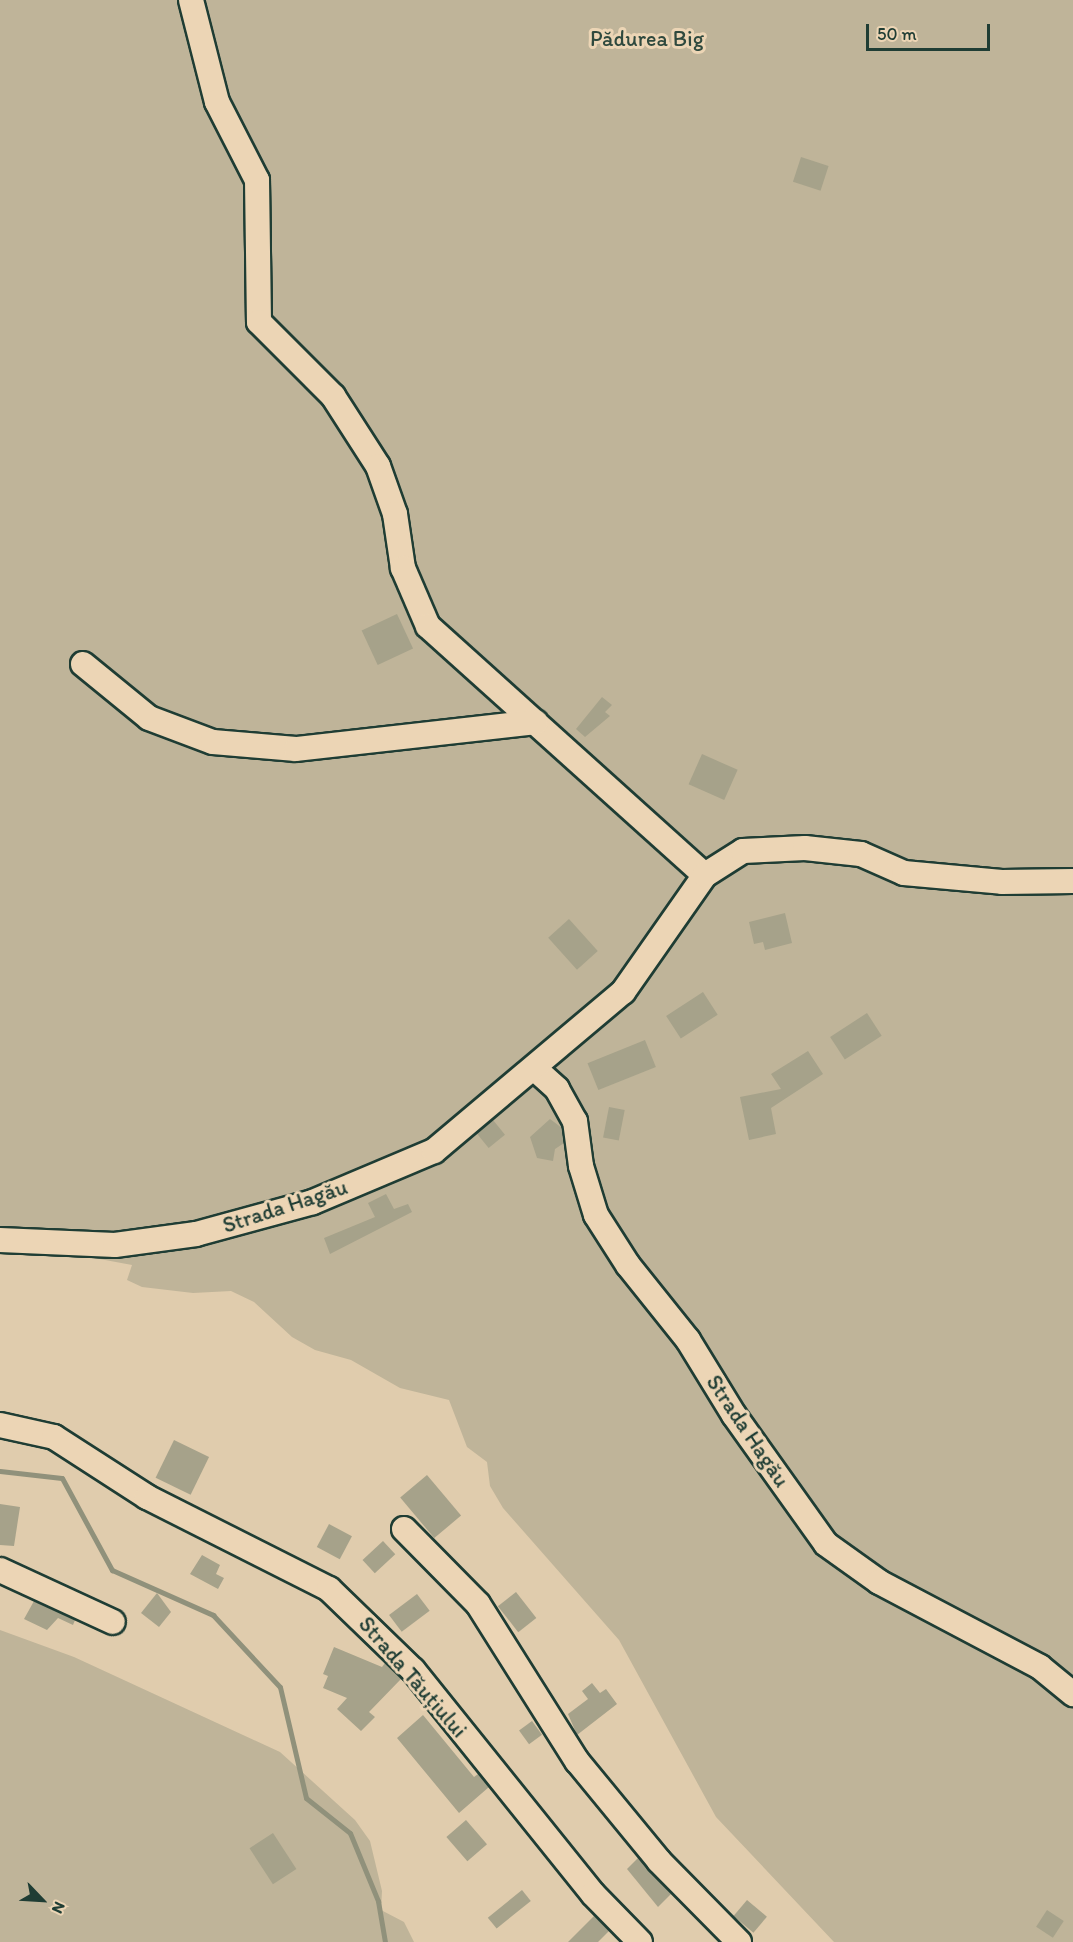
<!DOCTYPE html>
<meta charset="utf-8">
<style>
body{margin:0}
#map{position:relative;width:1073px;height:1942px;overflow:hidden;background:#e0ccad;font-family:Itim,sans-serif}
div>[style]{position:absolute}
.green>*{inset:0;background:#bfb499}
.stream>*{height:5px;margin:-2.5px;padding:0 2.5px;transform-origin:2.5px;border-radius:2.5px;background:#90917b}
.building>*{inset:0;background:#a6a28a;transform-origin:0 0}
.roads{filter:drop-shadow(2px 0 #1f3d34) drop-shadow(-2px 0 #1f3d34) drop-shadow(0 2px #1f3d34) drop-shadow(0 -2px #1f3d34)}
.minor>*{height:24px;margin:-12px;padding:0 12px;transform-origin:12px;border-radius:12px;background:#ecd5b5}
span{translate:-50% -50%;white-space:nowrap;text-align:center;line-height:1.15;-webkit-text-stroke:6px #ecd5b5;paint-order:stroke}
.park-label{font-size:22px;color:#2f493e}
.street-label{font-size:22px;color:#1f3d34}
.north{position:absolute;left:12px;top:1870px;width:60px;height:60px;-webkit-text-stroke:4px #ecd5b5;paint-order:stroke;rotate:115deg;font-size:16px;font-weight:700;line-height:24px;text-align:center;color:#1f3d34}
.north::after{content:'';display:block;margin:auto;width:21px;height:27px;background:#1f3d34;clip-path:polygon(50% 0,100% 100%,50% 72%,0 100%)}
.scale{position:absolute;left:866px;top:24px;width:124px;height:27px;box-sizing:border-box;border:3px solid #1f3d34;border-top:0;padding-left:8px;font-size:18px;line-height:21px;white-space:nowrap;color:#1f3d34;-webkit-text-stroke:4px #ecd5b5;paint-order:stroke}
</style>
<div id="map">
<div class="green">
<div style="clip-path:polygon(0 0,1073px 0,1073px 1942px,834px 1942px,716px 1817px,619px 1640px,503px 1508px,490px 1486px,487px 1462px,467px 1447px,449px 1400px,400px 1388px,351px 1360px,315px 1350px,292px 1337px,254px 1302px,231px 1291px,193px 1293px,142px 1287px,127px 1280px,132px 1265px,89px 1257px,0 1252px)"></div>
<div style="clip-path:polygon(0 1630px,74px 1657px,280px 1752px,355px 1820px,370px 1841px,382px 1891px,381px 1910px,404px 1922px,414px 1942px,0 1942px)"></div>
</div>
<div class="stream">
<div style="left:0;top:1471px;width:62px;rotate:6.4deg"></div>
<div style="left:62px;top:1478px;width:105px;rotate:61.5deg"></div>
<div style="left:112px;top:1570px;width:111px;rotate:24deg"></div>
<div style="left:213px;top:1615px;width:98px;rotate:47.1deg"></div>
<div style="left:280px;top:1687px;width:114px;rotate:76.8deg"></div>
<div style="left:306px;top:1798px;width:56px;rotate:38.5deg"></div>
<div style="left:350px;top:1833px;width:74px;rotate:67.6deg"></div>
<div style="left:378px;top:1901px;width:42px;rotate:80.3deg"></div>
</div>
<div class="building">
<div style="left:801px;top:157px;width:29px;height:26px;rotate:18deg"></div>
<div style="left:397px;top:614px;width:38px;height:39px;rotate:65deg"></div>
<div style="clip-path:polygon(602px 697px,612px 705px,605px 712px,610px 716px,585px 737px,576px 729px)"></div>
<div style="left:702px;top:754px;width:39px;height:33px;rotate:24deg"></div>
<div style="clip-path:polygon(785px 913px,792px 943px,765px 950px,763px 942px,754px 944px,749px 922px)"></div>
<div style="left:569px;top:919px;width:43px;height:28px;rotate:48deg"></div>
<div style="left:703px;top:992px;width:27px;height:44px;rotate:57deg"></div>
<div style="left:867px;top:1013px;width:27px;height:44px;rotate:57deg"></div>
<div style="left:645px;top:1040px;width:29px;height:62px;rotate:68deg"></div>
<div style="clip-path:polygon(808px 1051px,823px 1074px,771px 1108px,776px 1134px,749px 1140px,740px 1097px,781px 1089px,771px 1074px)"></div>
<div style="left:609px;top:1107px;width:16px;height:31px;rotate:11deg"></div>
<div style="clip-path:polygon(550px 1119px,562px 1128px,564px 1143px,555px 1149px,553px 1161px,537px 1158px,530px 1137px)"></div>
<div style="left:493px;top:1120px;width:19px;height:21px;rotate:51deg"></div>
<div style="clip-path:polygon(386px 1194px,394px 1209px,408px 1204px,412px 1212px,330px 1254px,324px 1238px,375px 1217px,368px 1203px)"></div>
<div style="left:174px;top:1440px;width:39px;height:42px;rotate:26deg"></div>
<div style="left:427px;top:1475px;width:53px;height:35px;rotate:50deg"></div>
<div style="clip-path:polygon(0 1504px,20px 1507px,14px 1546px,0 1545px)"></div>
<div style="left:329px;top:1524px;width:26px;height:26px;rotate:28deg"></div>
<div style="left:383px;top:1541px;width:18px;height:28px;rotate:47deg"></div>
<div style="clip-path:polygon(202px 1555px,220px 1565px,216px 1574px,224px 1578px,218px 1589px,190px 1574px)"></div>
<div style="left:516px;top:1592px;width:33px;height:23px;rotate:52deg"></div>
<div style="clip-path:polygon(157px 1593px,171px 1612px,159px 1627px,141px 1613px)"></div>
<div style="left:417px;top:1594px;width:21px;height:35px;rotate:53deg"></div>
<div style="clip-path:polygon(34px 1601px,75px 1620px,73px 1625px,58px 1618px,47px 1630px,24px 1619px)"></div>
<div style="clip-path:polygon(334px 1647px,382px 1667px,385px 1663px,401px 1679px,369px 1712px,375px 1717px,361px 1731px,337px 1709px,347px 1698px,323px 1688px,328px 1676px,323px 1674px)"></div>
<div style="clip-path:polygon(592px 1683px,600px 1693px,606px 1689px,617px 1704px,577px 1735px,568px 1714px,588px 1699px,582px 1691px)"></div>
<div style="clip-path:polygon(423px 1715px,474px 1777px,478px 1774px,489px 1787px,459px 1813px,397px 1738px)"></div>
<div style="left:532px;top:1721px;width:17px;height:16px;rotate:54deg"></div>
<div style="left:466px;top:1820px;width:32px;height:26px;rotate:49deg"></div>
<div style="left:273px;top:1833px;width:43px;height:28px;rotate:57deg"></div>
<div style="clip-path:polygon(638px 1858px,671px 1894px,658px 1907px,627px 1869px)"></div>
<div style="left:522px;top:1890px;width:14px;height:44px;rotate:51deg"></div>
<div style="left:747px;top:1900px;width:26px;height:21px;rotate:40deg"></div>
<div style="left:1047px;top:1910px;width:20px;height:20px;rotate:33deg"></div>
<div style="clip-path:polygon(594px 1916px,609px 1931px,598px 1942px,568px 1942px)"></div>
</div>
<div class="roads">
<div class="minor">
<div style="left:191px;top:0;width:105px;rotate:75.7deg"></div>
<div style="left:217px;top:102px;width:88px;rotate:62.9deg"></div>
<div style="left:257px;top:180px;width:142px;rotate:89.2deg"></div>
<div style="left:259px;top:322px;width:105px;rotate:45deg"></div>
<div style="left:333px;top:396px;width:83px;rotate:57.3deg"></div>
<div style="left:378px;top:466px;width:51px;rotate:70.5deg"></div>
<div style="left:395px;top:514px;width:55px;rotate:81.6deg"></div>
<div style="left:403px;top:568px;width:63px;rotate:66.7deg"></div>
<div style="left:428px;top:626px;width:372px;rotate:42deg"></div>
<div style="left:83px;top:664px;width:85px;rotate:39.3deg"></div>
<div style="left:149px;top:718px;width:68px;rotate:20.6deg"></div>
<div style="left:213px;top:742px;width:83px;rotate:4.8deg"></div>
<div style="left:296px;top:749px;width:241px;rotate:-6.4deg"></div>
<div style="left:534px;top:1068px;width:31px;rotate:42deg"></div>
<div style="left:557px;top:1089px;width:37px;rotate:61deg"></div>
<div style="left:575px;top:1121px;width:45px;rotate:82.4deg"></div>
<div style="left:581px;top:1166px;width:51px;rotate:73deg"></div>
<div style="left:596px;top:1215px;width:59px;rotate:57.4deg"></div>
<div style="left:628px;top:1265px;width:96px;rotate:51.3deg"></div>
<div style="left:688px;top:1340px;width:88px;rotate:58.5deg"></div>
<div style="left:734px;top:1415px;width:158px;rotate:54.5deg"></div>
<div style="left:826px;top:1544px;width:65px;rotate:35.6deg"></div>
<div style="left:879px;top:1582px;width:182px;rotate:27.8deg"></div>
<div style="left:1040px;top:1667px;width:43px;rotate:39.3deg"></div>
<div style="left:0;top:1240px;width:115px;rotate:2.5deg"></div>
<div style="left:115px;top:1245px;width:82px;rotate:-7.7deg"></div>
<div style="left:196px;top:1234px;width:121px;rotate:-15.3deg"></div>
<div style="left:313px;top:1202px;width:131px;rotate:-22.9deg"></div>
<div style="left:434px;top:1151px;width:247px;rotate:-40.1deg"></div>
<div style="left:623px;top:992px;width:143px;rotate:-55deg"></div>
<div style="left:705px;top:875px;width:45px;rotate:-32.3deg"></div>
<div style="left:743px;top:851px;width:62px;rotate:-2.8deg"></div>
<div style="left:805px;top:848px;width:56px;rotate:6.1deg"></div>
<div style="left:861px;top:854px;width:47px;rotate:23.8deg"></div>
<div style="left:904px;top:873px;width:98px;rotate:5.2deg"></div>
<div style="left:1002px;top:882px;width:71px;rotate:-0.8deg"></div>
<div style="left:0;top:1425px;width:55px;rotate:12.5deg"></div>
<div style="left:54px;top:1437px;width:111px;rotate:32.8deg"></div>
<div style="left:147px;top:1497px;width:204px;rotate:26.8deg"></div>
<div style="left:329px;top:1589px;width:117px;rotate:44deg"></div>
<div style="left:413px;top:1670px;width:287px;rotate:51.2deg"></div>
<div style="left:593px;top:1894px;width:67px;rotate:45.6deg"></div>
<div style="left:404px;top:1529px;width:105px;rotate:45.4deg"></div>
<div style="left:478px;top:1604px;width:186px;rotate:57.8deg"></div>
<div style="left:577px;top:1761px;width:129px;rotate:50.6deg"></div>
<div style="left:659px;top:1861px;width:114px;rotate:45.4deg"></div>
<div style="left:0;top:1570px;width:124px;rotate:24.7deg"></div>
</div>
</div>
<div class="park-label">
<span style="left:647px;top:39px">Pădurea Big</span>
</div>
<div class="street-label">
<span style="left:285px;top:1206px;rotate:-18deg">Strada Hagău</span>
<span style="left:748px;top:1431px;rotate:56deg">Strada Hagău</span>
<span style="left:413px;top:1677px;rotate:49deg">Strada Tăuțiului</span>
</div>
<div class="north">N</div>
<div class="scale">50 m</div>
</div>
